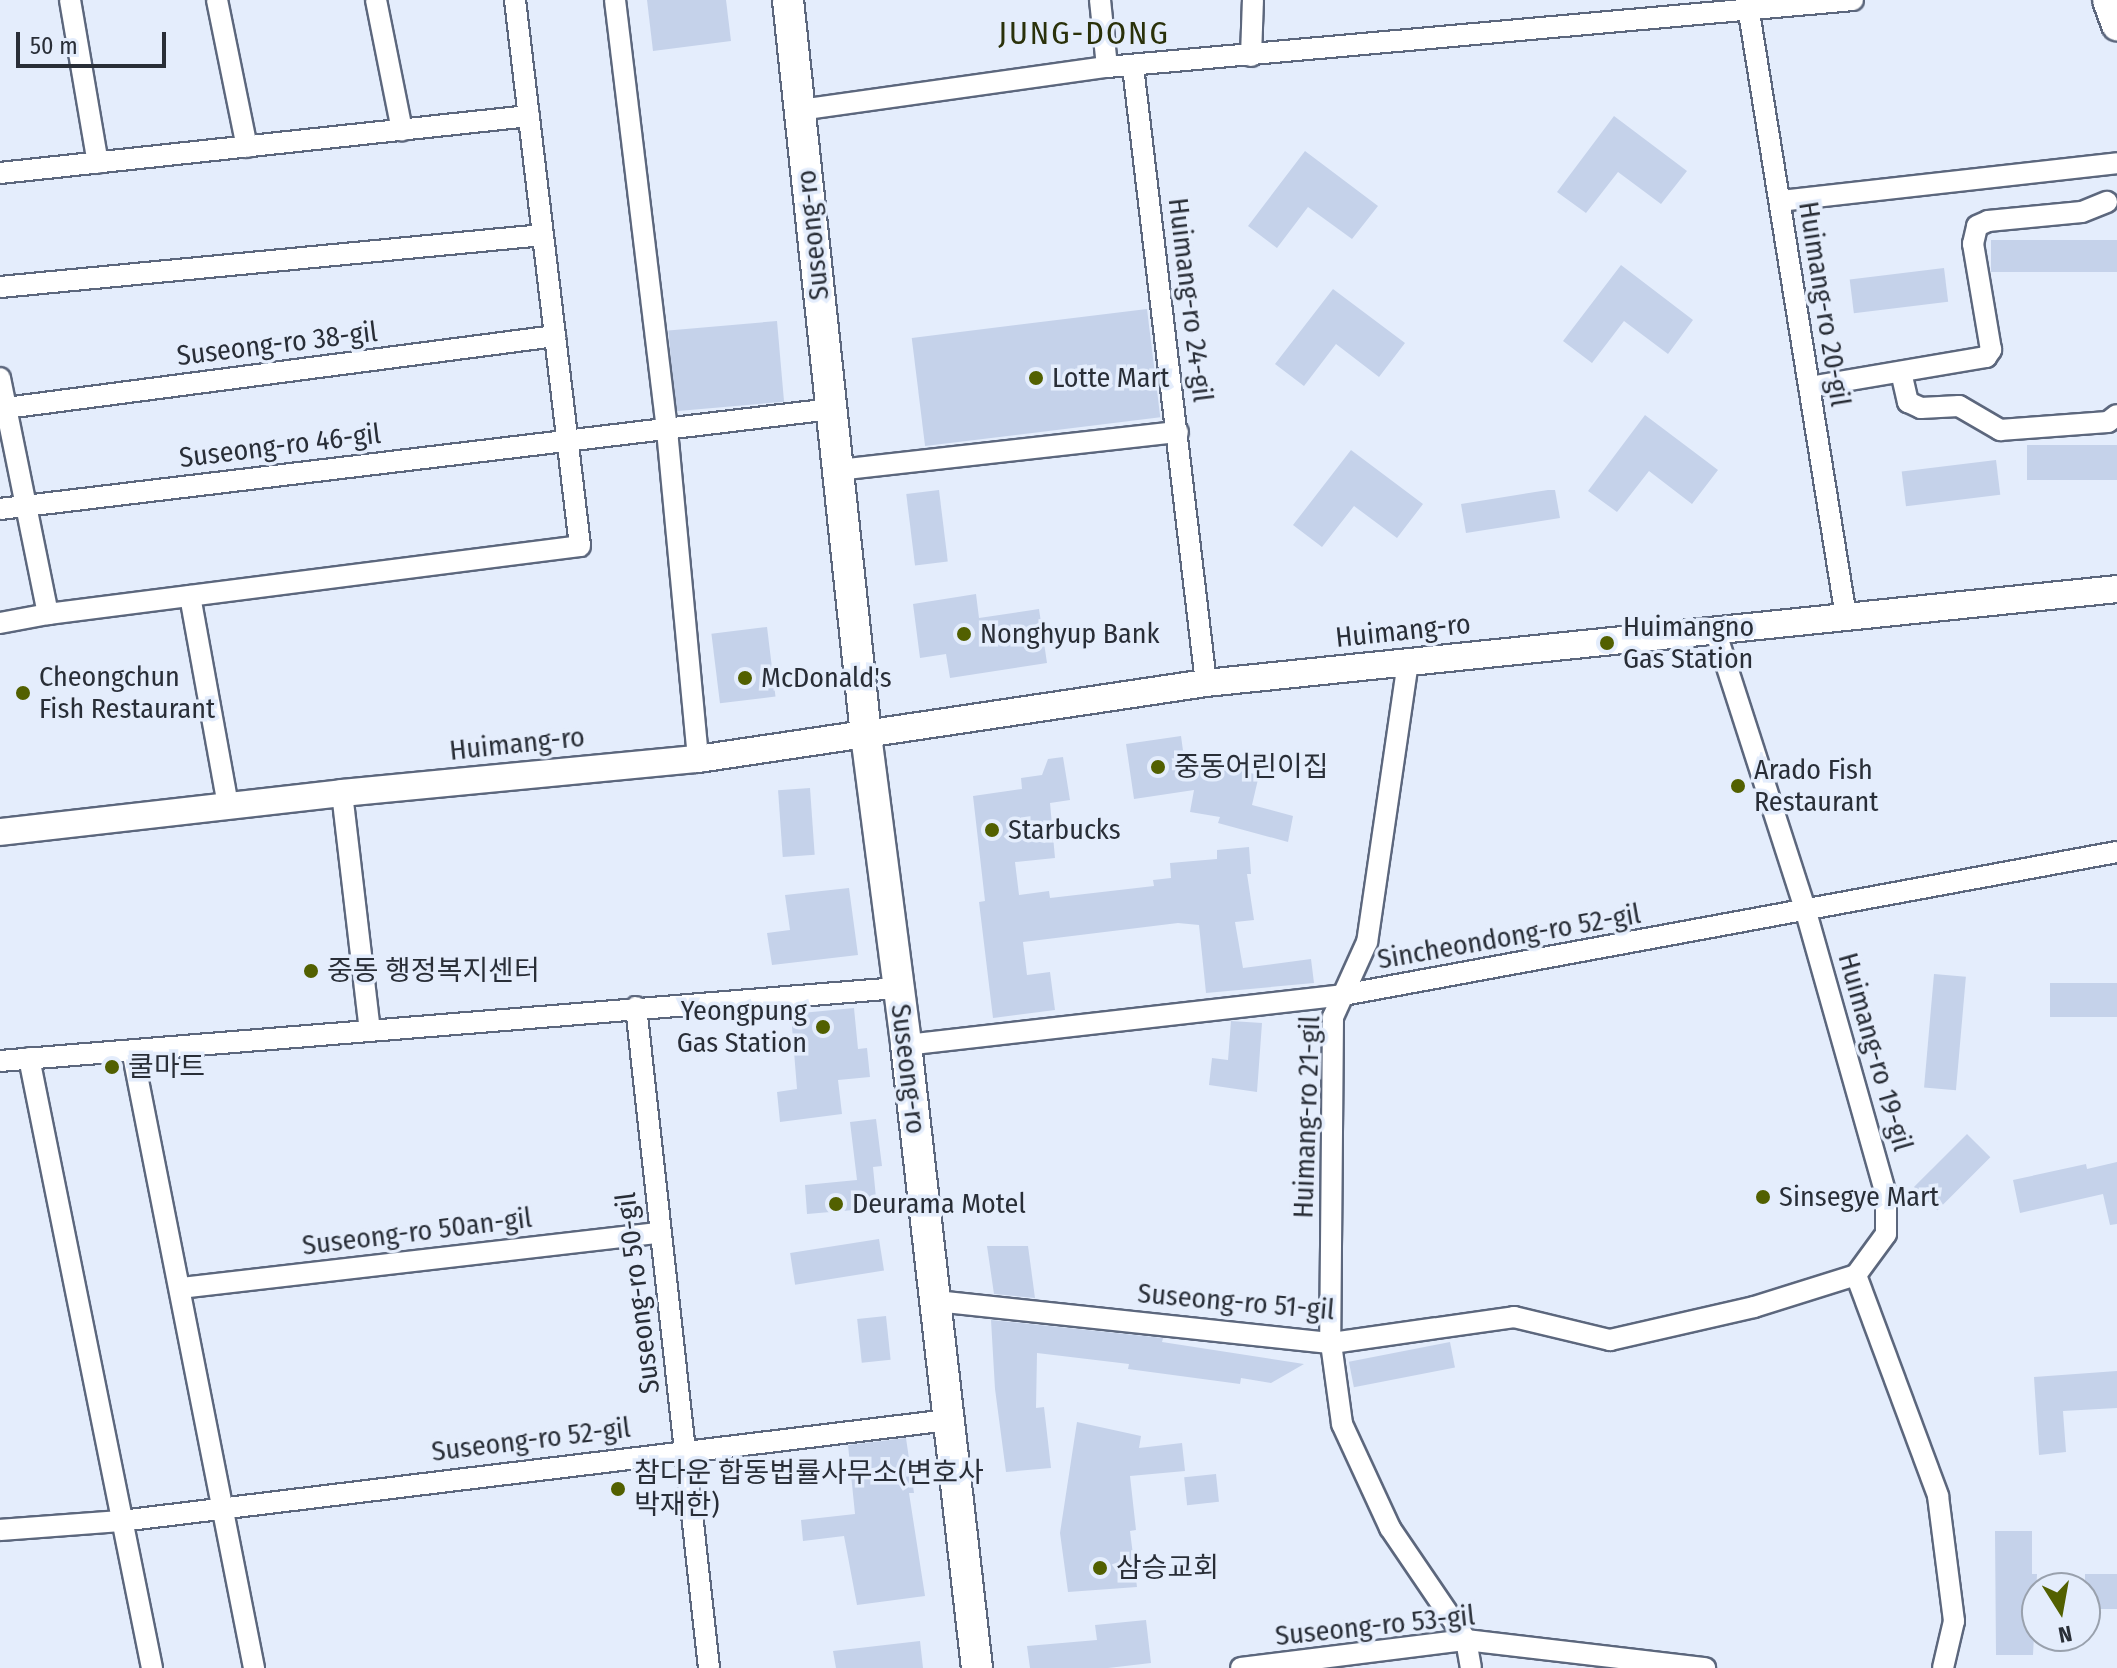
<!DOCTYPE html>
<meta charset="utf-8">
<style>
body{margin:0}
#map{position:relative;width:2117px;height:1668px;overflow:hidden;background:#e4edfc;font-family:"Fira Sans Condensed","Noto Sans KR",sans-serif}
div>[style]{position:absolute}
.building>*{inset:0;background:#c5d2ea;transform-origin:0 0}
.roads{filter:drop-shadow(2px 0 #5c677d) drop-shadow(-2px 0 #5c677d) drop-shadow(0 2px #5c677d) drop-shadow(0 -2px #5c677d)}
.minor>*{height:20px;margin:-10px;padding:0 10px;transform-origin:10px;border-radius:10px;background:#fff}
.tertiary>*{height:26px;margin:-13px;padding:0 13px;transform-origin:13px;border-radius:13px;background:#fff}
.secondary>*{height:30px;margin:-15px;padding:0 15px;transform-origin:15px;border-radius:15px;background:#fff}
.dots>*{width:22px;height:22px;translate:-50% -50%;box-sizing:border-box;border:4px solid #e4edfc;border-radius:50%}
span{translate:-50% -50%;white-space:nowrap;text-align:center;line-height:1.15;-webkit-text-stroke:7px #e4edfc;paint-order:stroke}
.street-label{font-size:28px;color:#292e37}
.poi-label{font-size:28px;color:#292e37}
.left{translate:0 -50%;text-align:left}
.right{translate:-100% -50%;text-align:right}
.quarter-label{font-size:32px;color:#2a310a;letter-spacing:2px}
.north{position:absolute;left:2021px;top:1572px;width:80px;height:80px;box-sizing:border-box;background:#e4edfc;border:2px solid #99a1ad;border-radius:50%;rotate:169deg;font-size:22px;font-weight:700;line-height:32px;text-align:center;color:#292e37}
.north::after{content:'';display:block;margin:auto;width:28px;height:36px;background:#526000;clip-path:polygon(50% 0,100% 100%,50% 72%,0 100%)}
.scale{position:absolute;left:16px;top:32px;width:150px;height:36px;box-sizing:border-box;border:4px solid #292e37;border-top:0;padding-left:10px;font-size:24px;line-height:28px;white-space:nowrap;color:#292e37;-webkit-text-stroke:6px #e4edfc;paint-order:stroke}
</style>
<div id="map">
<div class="building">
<div style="clip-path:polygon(647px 0,726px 0,731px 41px,653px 51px)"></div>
<div style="clip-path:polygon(1614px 116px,1687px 171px,1661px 204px,1618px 172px,1586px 213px,1557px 192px)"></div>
<div style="clip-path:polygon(1305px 151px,1378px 206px,1352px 239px,1308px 207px,1277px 248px,1248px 226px)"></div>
<div style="left:2117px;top:240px;width:32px;height:126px;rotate:90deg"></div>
<div style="clip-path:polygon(1621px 265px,1693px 320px,1668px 354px,1624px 321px,1592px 363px,1563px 341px)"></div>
<div style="left:1944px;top:268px;width:34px;height:95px;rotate:83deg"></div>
<div style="clip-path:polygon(1333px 289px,1405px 343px,1379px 377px,1336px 344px,1304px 386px,1275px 364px)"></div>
<div style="left:1147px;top:309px;width:109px;height:237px;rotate:83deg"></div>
<div style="left:777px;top:321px;width:81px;height:109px;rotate:85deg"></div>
<div style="clip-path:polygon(1645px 415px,1718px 470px,1692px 504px,1649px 471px,1617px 512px,1588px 491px)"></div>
<div style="left:2117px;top:445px;width:35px;height:90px;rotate:90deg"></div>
<div style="clip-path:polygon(1351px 450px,1423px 504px,1397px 538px,1354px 506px,1322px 547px,1293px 525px)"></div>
<div style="left:1996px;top:460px;width:35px;height:95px;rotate:83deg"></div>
<div style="left:939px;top:490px;width:72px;height:33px;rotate:83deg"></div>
<div style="clip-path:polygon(1548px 490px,1555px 490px,1560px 518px,1466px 533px,1461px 504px)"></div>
<div style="clip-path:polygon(976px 594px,979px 618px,1039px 609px,1047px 663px,950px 678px,946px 654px,920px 658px,913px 604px)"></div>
<div style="left:767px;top:627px;width:70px;height:56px;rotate:83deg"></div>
<div style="clip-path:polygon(1181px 736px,1184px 758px,1259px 775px,1252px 805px,1293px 816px,1288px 842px,1218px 823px,1220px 817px,1190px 812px,1194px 790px,1134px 799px,1126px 744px)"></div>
<div style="clip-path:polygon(1063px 757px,1070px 800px,1050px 803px,1055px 858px,1015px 862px,1019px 895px,1049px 891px,1050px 898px,1154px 886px,1153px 880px,1171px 878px,1170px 863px,1217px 859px,1217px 850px,1249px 847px,1251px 874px,1247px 874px,1254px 920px,1235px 922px,1243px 968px,1311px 959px,1314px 983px,1206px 993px,1199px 925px,1178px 923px,1023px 942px,1027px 975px,1050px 972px,1055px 1010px,993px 1018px,979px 902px,985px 901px,973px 796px,1022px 789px,1021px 778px,1042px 775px,1048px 759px)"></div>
<div style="left:810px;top:788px;width:67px;height:32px;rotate:86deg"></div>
<div style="clip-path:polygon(849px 888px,858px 955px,772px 965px,767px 933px,790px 930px,785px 895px)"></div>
<div style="left:1934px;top:974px;width:32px;height:114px;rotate:5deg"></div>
<div style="left:2117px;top:983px;width:34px;height:67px;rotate:90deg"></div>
<div style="clip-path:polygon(854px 1008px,858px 1049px,867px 1048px,870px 1077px,838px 1080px,842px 1114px,780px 1122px,777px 1092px,797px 1089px,791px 1014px)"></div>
<div style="clip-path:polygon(1231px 1021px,1262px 1023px,1257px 1092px,1209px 1085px,1212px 1058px,1228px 1060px)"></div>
<div style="clip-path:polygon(876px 1119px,882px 1166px,873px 1167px,877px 1208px,807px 1214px,805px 1185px,857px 1180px,850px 1122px)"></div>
<div style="left:1967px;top:1134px;width:33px;height:75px;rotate:45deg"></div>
<div style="clip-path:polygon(2117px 1162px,2117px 1224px,2110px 1225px,2103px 1194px,2020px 1213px,2013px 1180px,2086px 1164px,2087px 1169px)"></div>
<div style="left:879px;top:1239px;width:32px;height:90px;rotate:81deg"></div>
<div style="clip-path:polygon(987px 1246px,1028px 1246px,1035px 1298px,994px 1294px)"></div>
<div style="left:886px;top:1316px;width:44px;height:29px;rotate:84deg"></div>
<div style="clip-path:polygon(991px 1320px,1163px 1338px,1162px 1342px,1304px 1364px,1271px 1383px,1241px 1378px,1240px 1384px,1128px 1369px,1129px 1364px,1037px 1353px,1036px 1408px,1044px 1407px,1051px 1468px,1006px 1472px,995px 1389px)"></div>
<div style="left:1450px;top:1342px;width:26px;height:103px;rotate:79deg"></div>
<div style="clip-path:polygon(2117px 1371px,2117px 1408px,2063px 1411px,2066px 1452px,2039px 1455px,2034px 1377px)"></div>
<div style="clip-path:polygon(1077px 1422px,1141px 1436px,1139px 1448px,1182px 1443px,1185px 1471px,1130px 1476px,1136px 1530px,1130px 1531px,1137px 1587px,1068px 1592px,1060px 1533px)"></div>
<div style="clip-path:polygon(906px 1438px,914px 1493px,909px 1493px,925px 1596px,857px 1605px,844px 1536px,803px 1541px,801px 1520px,855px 1514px,848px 1445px)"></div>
<div style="left:1216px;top:1474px;width:28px;height:32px;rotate:84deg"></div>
<div style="clip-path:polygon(1995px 1531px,2032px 1531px,2032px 1574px,2037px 1574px,2033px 1655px,1996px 1655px)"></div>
<div style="left:2085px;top:1574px;width:32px;height:35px"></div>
<div style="clip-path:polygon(1146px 1620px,1151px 1663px,1108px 1668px,1030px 1668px,1027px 1646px,1097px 1640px,1095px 1625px)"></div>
<div style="clip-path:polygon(920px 1641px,923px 1668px,836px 1668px,833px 1651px)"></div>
</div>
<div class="roads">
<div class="minor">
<div style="left:70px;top:0;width:165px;rotate:80.3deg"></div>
<div style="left:217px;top:0;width:150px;rotate:78.5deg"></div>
<div style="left:376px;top:0;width:133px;rotate:78.7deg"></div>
<div style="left:615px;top:0;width:433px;rotate:83.1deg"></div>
<div style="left:667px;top:430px;width:330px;rotate:84.6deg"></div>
<div style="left:1100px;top:0;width:67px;rotate:84deg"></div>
<div style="left:1747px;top:0;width:625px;rotate:80.88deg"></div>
<div style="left:1251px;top:56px;width:56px;rotate:-88deg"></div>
<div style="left:1133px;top:67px;width:620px;rotate:83.24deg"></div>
<div style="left:800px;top:110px;width:310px;rotate:-8deg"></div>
<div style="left:1107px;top:67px;width:749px;rotate:-5.13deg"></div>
<div style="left:0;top:173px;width:532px;rotate:-6.15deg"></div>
<div style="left:1780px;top:201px;width:339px;rotate:-6.4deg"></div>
<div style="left:0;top:287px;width:545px;rotate:-5.47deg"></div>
<div style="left:1901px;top:372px;width:31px;rotate:77deg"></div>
<div style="left:1908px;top:402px;width:14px;rotate:25deg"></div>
<div style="left:1921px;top:408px;width:38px;rotate:-3deg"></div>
<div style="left:1959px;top:406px;width:48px;rotate:30.3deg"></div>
<div style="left:2000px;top:430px;width:108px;rotate:-4.2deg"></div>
<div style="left:2108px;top:422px;width:11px;rotate:-38deg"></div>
<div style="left:0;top:378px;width:241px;rotate:78.5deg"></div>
<div style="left:48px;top:614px;width:536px;rotate:-7.28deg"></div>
<div style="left:580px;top:546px;width:550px;rotate:-96.79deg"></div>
<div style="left:1809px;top:387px;width:180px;rotate:-9.6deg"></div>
<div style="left:1986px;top:357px;width:9px;rotate:-54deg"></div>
<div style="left:1991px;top:350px;width:108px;rotate:-99.6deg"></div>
<div style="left:1973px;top:244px;width:18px;rotate:-77deg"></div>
<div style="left:1977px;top:226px;width:12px;rotate:-24deg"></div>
<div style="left:1988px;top:221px;width:94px;rotate:-5.5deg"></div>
<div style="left:2082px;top:212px;width:27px;rotate:-22deg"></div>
<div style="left:6px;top:408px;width:554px;rotate:-7.47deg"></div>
<div style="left:838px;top:470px;width:342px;rotate:-6.4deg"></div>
<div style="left:0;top:509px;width:837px;rotate:-6.86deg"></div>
<div style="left:190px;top:596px;width:212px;rotate:79.7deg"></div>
<div style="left:0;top:623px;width:49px;rotate:-10.6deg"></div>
<div style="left:1715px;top:630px;width:296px;rotate:72.1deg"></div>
<div style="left:1806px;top:912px;width:294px;rotate:74.2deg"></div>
<div style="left:1886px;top:1195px;width:39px;rotate:90deg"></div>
<div style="left:1886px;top:1234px;width:51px;rotate:126.2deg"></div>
<div style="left:1408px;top:662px;width:283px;rotate:98.3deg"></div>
<div style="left:1367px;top:942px;width:82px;rotate:114.4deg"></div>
<div style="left:1333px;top:1017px;width:319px;rotate:90.5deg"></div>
<div style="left:1330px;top:1336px;width:89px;rotate:82.2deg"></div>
<div style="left:1342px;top:1424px;width:115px;rotate:65.2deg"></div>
<div style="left:1390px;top:1528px;width:135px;rotate:55.8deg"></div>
<div style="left:1466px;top:1640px;width:28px;rotate:80deg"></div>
<div style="left:342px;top:793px;width:239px;rotate:83.3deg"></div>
<div style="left:636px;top:1007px;width:665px;rotate:83.7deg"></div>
<div style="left:906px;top:1045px;width:440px;rotate:-6.5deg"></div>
<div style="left:1343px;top:995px;width:787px;rotate:-10.47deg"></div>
<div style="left:132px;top:1050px;width:630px;rotate:78.83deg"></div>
<div style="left:29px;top:1058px;width:622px;rotate:78.6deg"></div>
<div style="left:0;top:1061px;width:900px;rotate:-4.65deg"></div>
<div style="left:1856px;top:1275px;width:236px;rotate:69.6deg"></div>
<div style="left:1938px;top:1496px;width:126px;rotate:82.7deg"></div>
<div style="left:1954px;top:1621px;width:48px;rotate:103.2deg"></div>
<div style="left:181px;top:1288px;width:481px;rotate:-6.6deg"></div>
<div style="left:936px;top:1301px;width:398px;rotate:6.1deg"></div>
<div style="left:1332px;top:1343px;width:184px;rotate:-8.1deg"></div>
<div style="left:1514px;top:1317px;width:99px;rotate:13.5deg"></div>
<div style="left:1610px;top:1340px;width:148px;rotate:-12.9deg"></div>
<div style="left:1754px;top:1307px;width:107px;rotate:-17.4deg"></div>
<div style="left:0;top:1530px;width:121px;rotate:-4.3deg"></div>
<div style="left:121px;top:1521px;width:833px;rotate:-6.96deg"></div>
<div style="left:1241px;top:1668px;width:227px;rotate:-7.1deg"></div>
<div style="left:1466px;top:1640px;width:241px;rotate:6.7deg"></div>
</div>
<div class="tertiary">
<div style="left:0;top:832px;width:344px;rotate:-6.5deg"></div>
<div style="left:342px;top:793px;width:358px;rotate:-5.5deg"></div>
<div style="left:698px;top:759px;width:514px;rotate:-8.51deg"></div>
<div style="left:1206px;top:683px;width:916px;rotate:-5.89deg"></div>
</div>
<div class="secondary">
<div style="left:788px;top:0;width:739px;rotate:83.94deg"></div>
<div style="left:866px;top:735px;width:313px;rotate:82.6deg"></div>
<div style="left:906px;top:1045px;width:627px;rotate:83.5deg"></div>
<div style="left:2108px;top:0;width:27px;rotate:70deg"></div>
</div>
</div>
<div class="dots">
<div style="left:1036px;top:378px;background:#526000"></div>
<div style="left:964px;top:634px;background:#526000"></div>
<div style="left:1607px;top:643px;background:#526000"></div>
<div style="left:745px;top:678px;background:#526000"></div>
<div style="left:23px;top:693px;background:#526000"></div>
<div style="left:1158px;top:767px;background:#526000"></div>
<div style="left:1738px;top:786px;background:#526000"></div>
<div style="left:992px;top:830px;background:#526000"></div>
<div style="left:311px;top:971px;background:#526000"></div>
<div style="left:823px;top:1027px;background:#526000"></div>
<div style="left:112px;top:1067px;background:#526000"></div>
<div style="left:1763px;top:1197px;background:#526000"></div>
<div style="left:836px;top:1204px;background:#526000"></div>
<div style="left:618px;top:1489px;background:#526000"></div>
<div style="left:1100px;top:1568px;background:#526000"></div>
</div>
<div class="street-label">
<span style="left:813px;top:235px;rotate:-96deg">Suseong-ro</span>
<span style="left:1190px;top:300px;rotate:83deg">Huimang-ro 24-gil</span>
<span style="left:1824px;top:304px;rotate:81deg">Huimang-ro 20-gil</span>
<span style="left:277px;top:344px;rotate:-7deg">Suseong-ro 38-gil</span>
<span style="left:280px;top:446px;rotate:-7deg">Suseong-ro 46-gil</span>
<span style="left:1403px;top:631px;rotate:-6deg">Huimang-ro</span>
<span style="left:517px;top:744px;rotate:-6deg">Huimang-ro</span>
<span style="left:1509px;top:937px;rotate:-10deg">Sincheondong-ro 52-gil</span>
<span style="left:1875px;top:1052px;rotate:74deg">Huimang-ro 19-gil</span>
<span style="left:908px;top:1069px;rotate:83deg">Suseong-ro</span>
<span style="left:1307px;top:1117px;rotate:-88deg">Huimang-ro 21-gil</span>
<span style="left:417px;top:1232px;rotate:-7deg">Suseong-ro 50an-gil</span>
<span style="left:638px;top:1293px;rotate:-97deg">Suseong-ro 50-gil</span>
<span style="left:1236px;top:1302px;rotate:5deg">Suseong-ro 51-gil</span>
<span style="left:531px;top:1440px;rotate:-7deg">Suseong-ro 52-gil</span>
<span style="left:1375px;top:1626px;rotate:-6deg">Suseong-ro 53-gil</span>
</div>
<div class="poi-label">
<span class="left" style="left:1052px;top:378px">Lotte Mart</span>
<span class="left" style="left:1623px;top:643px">Huimangno<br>Gas Station</span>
<span class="left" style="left:980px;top:634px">Nonghyup Bank</span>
<span class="left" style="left:39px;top:693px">Cheongchun<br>Fish Restaurant</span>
<span class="left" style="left:761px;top:678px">McDonald's</span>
<span class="left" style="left:1174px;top:767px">중동어린이집</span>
<span class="left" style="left:1754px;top:786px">Arado Fish<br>Restaurant</span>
<span class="left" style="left:1008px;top:830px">Starbucks</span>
<span class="left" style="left:327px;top:971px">중동 행정복지센터</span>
<span class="right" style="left:807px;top:1027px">Yeongpung<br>Gas Station</span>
<span class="left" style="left:128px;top:1067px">쿨마트</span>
<span class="left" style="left:1779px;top:1197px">Sinsegye Mart</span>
<span class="left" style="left:852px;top:1204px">Deurama Motel</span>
<span class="left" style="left:634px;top:1489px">참다운 합동법률사무소(변호사<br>박재한)</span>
<span class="left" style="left:1116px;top:1568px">삼승교회</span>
</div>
<div class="quarter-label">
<span style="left:1084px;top:33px">JUNG-DONG</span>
</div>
<div class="north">N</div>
<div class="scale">50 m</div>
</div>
